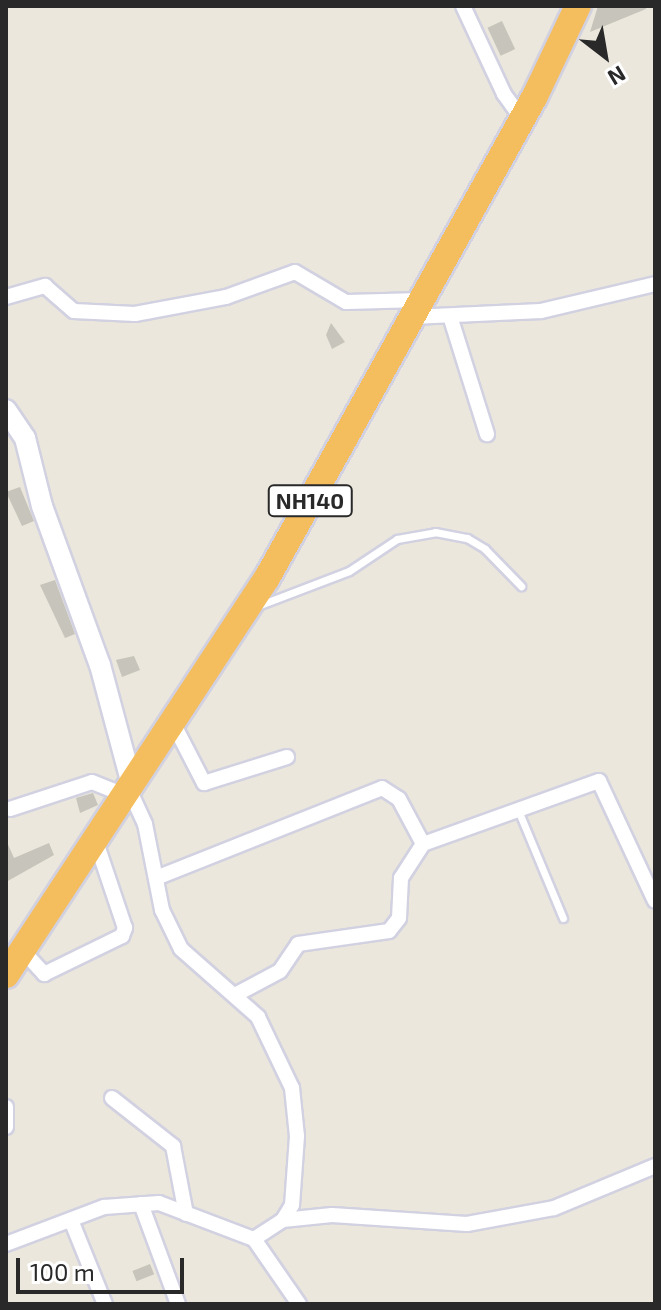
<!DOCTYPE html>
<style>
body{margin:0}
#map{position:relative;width:661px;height:1310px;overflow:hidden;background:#ebe7dc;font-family:"Exo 2",sans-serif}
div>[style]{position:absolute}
.building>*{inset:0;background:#c6c4bb;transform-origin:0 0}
.roads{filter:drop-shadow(2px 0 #d1d1e1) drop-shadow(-2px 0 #d1d1e1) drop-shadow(0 2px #d1d1e1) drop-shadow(0 -2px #d1d1e1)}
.lane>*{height:7px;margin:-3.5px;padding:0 3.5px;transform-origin:3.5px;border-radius:3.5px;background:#fff}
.street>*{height:14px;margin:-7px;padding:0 7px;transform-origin:7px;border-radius:7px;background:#fff}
.secondary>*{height:20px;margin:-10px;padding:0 10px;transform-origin:10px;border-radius:10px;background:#fff}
.highway>*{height:26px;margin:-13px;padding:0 13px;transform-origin:13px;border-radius:13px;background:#f4bd5e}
span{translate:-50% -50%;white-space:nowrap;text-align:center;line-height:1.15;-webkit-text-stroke:8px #fff;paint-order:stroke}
.shield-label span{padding:2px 6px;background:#fff;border:2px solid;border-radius:6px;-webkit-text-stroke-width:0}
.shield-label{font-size:22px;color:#292929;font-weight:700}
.frame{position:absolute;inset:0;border:8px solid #292929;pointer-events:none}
.north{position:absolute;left:565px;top:16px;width:80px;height:80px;-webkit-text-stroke:6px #fff;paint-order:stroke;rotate:149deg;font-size:22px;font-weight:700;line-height:32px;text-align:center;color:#292929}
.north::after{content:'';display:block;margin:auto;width:28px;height:36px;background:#292929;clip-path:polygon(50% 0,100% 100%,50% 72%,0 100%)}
.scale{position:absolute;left:16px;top:1258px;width:168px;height:36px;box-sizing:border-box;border:4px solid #292929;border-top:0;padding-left:10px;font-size:24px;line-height:28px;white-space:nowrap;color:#292929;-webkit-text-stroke:6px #fff;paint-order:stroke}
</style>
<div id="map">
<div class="building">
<div style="clip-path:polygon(598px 6px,646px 6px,646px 9px,590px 32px)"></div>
<div style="left:502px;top:21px;width:31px;height:16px;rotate:65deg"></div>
<div style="clip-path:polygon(331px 323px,345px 342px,332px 349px,326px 335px)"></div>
<div style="clip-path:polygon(20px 487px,34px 521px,22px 526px,6px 492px)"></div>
<div style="clip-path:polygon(55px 580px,75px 634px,65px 638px,40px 585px)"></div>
<div style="clip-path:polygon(134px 656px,140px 670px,122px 677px,116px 660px)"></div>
<div style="clip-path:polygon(93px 793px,98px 805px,80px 813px,76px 798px)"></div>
<div style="clip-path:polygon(6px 840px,14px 858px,49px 843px,54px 855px,6px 882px)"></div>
<div style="left:150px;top:1264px;width:11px;height:19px;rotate:68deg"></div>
</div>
<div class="roads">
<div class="lane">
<div style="left:260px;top:605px;width:95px;rotate:-20.9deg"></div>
<div style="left:349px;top:571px;width:58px;rotate:-33.7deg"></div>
<div style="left:397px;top:539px;width:39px;rotate:-10deg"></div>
<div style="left:435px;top:532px;width:33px;rotate:11deg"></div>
<div style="left:467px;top:538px;width:21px;rotate:31deg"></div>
<div style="left:485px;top:549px;width:52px;rotate:45.8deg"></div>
<div style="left:518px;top:810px;width:117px;rotate:67.4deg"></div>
</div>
<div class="street">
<div style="left:463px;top:6px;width:97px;rotate:65deg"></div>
<div style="left:504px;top:94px;width:31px;rotate:54deg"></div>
<div style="left:6px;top:297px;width:41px;rotate:-15.8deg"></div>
<div style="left:45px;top:286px;width:38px;rotate:41deg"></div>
<div style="left:74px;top:311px;width:61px;rotate:2.8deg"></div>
<div style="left:135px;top:314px;width:93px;rotate:-10.6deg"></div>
<div style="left:226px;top:297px;width:73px;rotate:-19.9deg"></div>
<div style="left:295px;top:272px;width:59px;rotate:30.5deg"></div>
<div style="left:346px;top:302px;width:75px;rotate:-1.5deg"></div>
<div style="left:450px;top:316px;width:124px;rotate:72.6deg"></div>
<div style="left:412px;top:317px;width:129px;rotate:-2.7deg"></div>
<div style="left:541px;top:311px;width:117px;rotate:-13.3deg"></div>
<div style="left:172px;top:721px;width:70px;rotate:62.7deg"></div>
<div style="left:204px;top:783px;width:87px;rotate:-17.4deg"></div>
<div style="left:128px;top:787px;width:41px;rotate:65.3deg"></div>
<div style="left:145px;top:824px;width:88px;rotate:78.8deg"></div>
<div style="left:162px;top:910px;width:43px;rotate:64deg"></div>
<div style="left:181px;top:949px;width:103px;rotate:41.4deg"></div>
<div style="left:258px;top:1017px;width:79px;rotate:64.4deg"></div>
<div style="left:292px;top:1088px;width:48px;rotate:84.1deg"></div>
<div style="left:297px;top:1136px;width:69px;rotate:94.1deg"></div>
<div style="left:292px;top:1205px;width:17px;rotate:121deg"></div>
<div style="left:283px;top:1220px;width:35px;rotate:147deg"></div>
<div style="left:10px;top:809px;width:86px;rotate:-18.2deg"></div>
<div style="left:92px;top:782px;width:35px;rotate:22deg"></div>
<div style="left:156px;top:878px;width:243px;rotate:-21.7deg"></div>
<div style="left:382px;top:788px;width:20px;rotate:33deg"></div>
<div style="left:399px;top:799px;width:51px;rotate:61.9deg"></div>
<div style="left:423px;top:844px;width:187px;rotate:-19.7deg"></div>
<div style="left:599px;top:781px;width:132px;rotate:65deg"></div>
<div style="left:22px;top:950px;width:33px;rotate:47deg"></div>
<div style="left:44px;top:974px;width:87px;rotate:-26deg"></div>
<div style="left:122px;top:936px;width:9px;rotate:-69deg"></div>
<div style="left:125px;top:928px;width:94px;rotate:-108.6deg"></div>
<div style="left:235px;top:995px;width:51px;rotate:-28.1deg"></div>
<div style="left:280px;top:971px;width:32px;rotate:-56deg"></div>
<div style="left:298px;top:944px;width:92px;rotate:-8.1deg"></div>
<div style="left:389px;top:931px;width:16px;rotate:-52deg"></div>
<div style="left:399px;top:918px;width:40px;rotate:-87.1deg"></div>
<div style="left:401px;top:878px;width:40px;rotate:-57.1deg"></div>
<div style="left:112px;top:1098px;width:78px;rotate:38.2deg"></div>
<div style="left:173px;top:1146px;width:69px;rotate:79.2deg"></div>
<div style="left:6px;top:1107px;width:20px;rotate:90deg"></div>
<div style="left:141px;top:1204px;width:107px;rotate:69.7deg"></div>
<div style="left:71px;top:1220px;width:91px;rotate:68deg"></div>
<div style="left:283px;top:1220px;width:49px;rotate:-5.8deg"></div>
<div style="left:332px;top:1215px;width:135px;rotate:3.8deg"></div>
<div style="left:467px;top:1224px;width:88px;rotate:-10.4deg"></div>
<div style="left:554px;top:1208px;width:109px;rotate:-22.6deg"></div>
<div style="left:6px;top:1244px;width:105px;rotate:-20.7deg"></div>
<div style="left:104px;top:1207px;width:55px;rotate:-4.2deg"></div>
<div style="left:159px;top:1203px;width:102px;rotate:20.8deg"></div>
<div style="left:254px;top:1239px;width:79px;rotate:55.3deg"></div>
</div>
<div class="secondary">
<div style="left:6px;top:410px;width:34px;rotate:56deg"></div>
<div style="left:25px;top:438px;width:70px;rotate:76deg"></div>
<div style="left:42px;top:506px;width:169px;rotate:70deg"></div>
<div style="left:100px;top:665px;width:120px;rotate:75deg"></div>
</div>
<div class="highway">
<div style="left:6px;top:975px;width:475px;rotate:-56.7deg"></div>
<div style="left:267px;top:578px;width:551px;rotate:-60.93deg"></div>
<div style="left:535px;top:96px;width:100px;rotate:-64.5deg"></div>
</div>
</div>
<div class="shield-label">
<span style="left:310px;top:501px">NH140</span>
</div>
<div class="frame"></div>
<div class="north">N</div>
<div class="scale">100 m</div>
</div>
